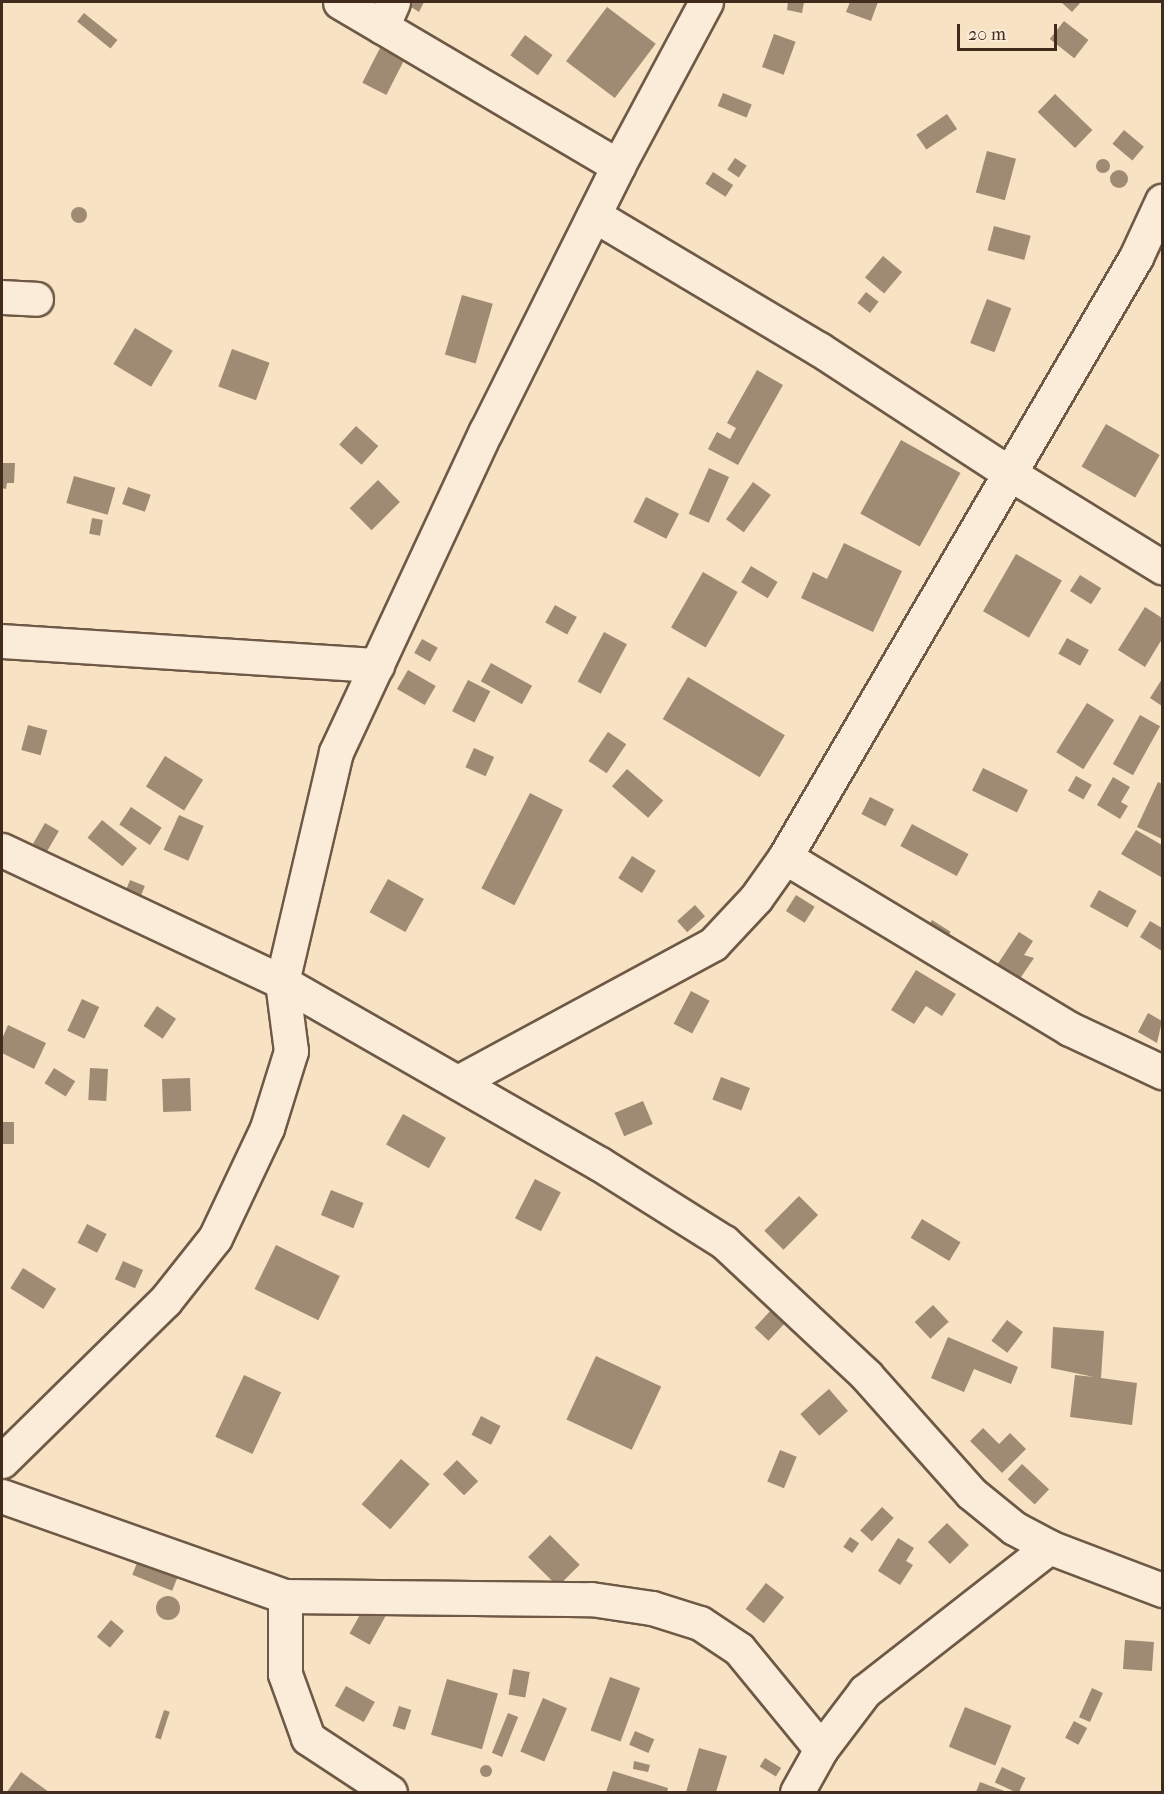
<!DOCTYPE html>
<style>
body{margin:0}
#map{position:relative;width:1164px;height:1794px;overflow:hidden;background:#f7e2c3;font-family:"IM FELL French Canon",serif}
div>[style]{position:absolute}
.building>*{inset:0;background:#9f8a73;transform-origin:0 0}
.round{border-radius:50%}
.roads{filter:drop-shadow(2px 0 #6e5946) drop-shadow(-2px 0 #6e5946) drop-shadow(0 2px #6e5946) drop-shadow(0 -2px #6e5946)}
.minor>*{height:33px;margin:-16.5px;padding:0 16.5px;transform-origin:16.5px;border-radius:16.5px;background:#faecd8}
span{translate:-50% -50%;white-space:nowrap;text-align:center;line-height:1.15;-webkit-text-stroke:4.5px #faecd8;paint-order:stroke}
.frame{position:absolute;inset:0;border:3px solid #402b1c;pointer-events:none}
.scale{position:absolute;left:957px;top:24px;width:100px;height:27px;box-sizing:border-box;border:3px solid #402b1c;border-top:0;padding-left:8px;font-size:18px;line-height:21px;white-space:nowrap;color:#402b1c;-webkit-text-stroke:4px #faecd8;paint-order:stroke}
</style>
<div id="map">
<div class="building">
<div style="clip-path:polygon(403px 2px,424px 2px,419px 12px)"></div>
<div style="clip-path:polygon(788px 2px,804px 2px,802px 13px,787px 10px)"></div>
<div style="clip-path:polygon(850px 2px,878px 2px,871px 21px,846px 12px)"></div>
<div style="clip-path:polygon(1061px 2px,1081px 2px,1072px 12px)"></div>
<div style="left:607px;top:7px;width:61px;height:68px;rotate:37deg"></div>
<div style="left:84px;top:13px;width:43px;height:11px;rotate:39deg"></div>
<div style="left:1064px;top:21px;width:31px;height:23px;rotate:38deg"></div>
<div style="left:774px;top:34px;width:23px;height:35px;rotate:20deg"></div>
<div style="left:525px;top:35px;width:34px;height:25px;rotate:36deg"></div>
<div style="left:380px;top:48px;width:27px;height:39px;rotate:27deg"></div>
<div style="left:723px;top:93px;width:31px;height:14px;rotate:22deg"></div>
<div style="left:1055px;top:94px;width:52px;height:25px;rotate:44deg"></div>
<div style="left:947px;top:114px;width:18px;height:37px;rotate:56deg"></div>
<div style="left:1124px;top:130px;width:26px;height:18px;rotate:40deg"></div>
<div style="left:987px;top:151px;width:30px;height:43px;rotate:15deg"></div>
<div style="left:735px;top:158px;width:14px;height:14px;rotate:34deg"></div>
<div class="round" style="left:1096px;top:159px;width:14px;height:14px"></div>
<div class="round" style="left:1110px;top:170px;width:18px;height:18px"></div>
<div style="left:713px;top:172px;width:24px;height:14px;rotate:33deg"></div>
<div class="round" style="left:71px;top:207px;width:16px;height:16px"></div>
<div style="left:994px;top:226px;width:38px;height:25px;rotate:15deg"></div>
<div style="left:883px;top:256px;width:25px;height:28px;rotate:40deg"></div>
<div style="left:866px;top:292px;width:16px;height:14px;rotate:38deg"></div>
<div style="left:462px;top:295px;width:32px;height:62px;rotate:16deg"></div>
<div style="left:987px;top:299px;width:26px;height:47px;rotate:21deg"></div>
<div style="left:135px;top:328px;width:44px;height:42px;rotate:31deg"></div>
<div style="left:232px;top:349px;width:40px;height:40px;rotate:20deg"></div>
<div style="clip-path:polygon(757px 370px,783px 385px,738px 465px,708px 449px,717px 432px,730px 439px,736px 428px,727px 423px)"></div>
<div style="left:1106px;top:424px;width:62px;height:49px;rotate:30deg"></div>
<div style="left:356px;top:426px;width:30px;height:25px;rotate:42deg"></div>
<div style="left:901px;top:440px;width:68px;height:84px;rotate:29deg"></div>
<div style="clip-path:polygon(2px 463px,15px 463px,14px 483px,7px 483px,6px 489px,2px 488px)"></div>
<div style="left:709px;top:468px;width:22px;height:50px;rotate:24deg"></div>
<div style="left:74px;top:476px;width:43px;height:28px;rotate:16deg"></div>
<div style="left:378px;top:480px;width:31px;height:40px;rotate:45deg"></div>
<div style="left:753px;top:482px;width:22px;height:46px;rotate:36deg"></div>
<div style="left:128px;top:487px;width:24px;height:18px;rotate:19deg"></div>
<div style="left:646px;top:497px;width:37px;height:28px;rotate:27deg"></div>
<div style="left:92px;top:518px;width:11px;height:16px;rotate:10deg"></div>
<div style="clip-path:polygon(844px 543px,902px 571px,873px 632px,801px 598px,813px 572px,827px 579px)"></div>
<div style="left:1016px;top:554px;width:53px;height:66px;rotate:30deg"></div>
<div style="left:751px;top:566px;width:31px;height:19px;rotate:31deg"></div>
<div style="left:703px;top:572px;width:40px;height:64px;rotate:30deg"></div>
<div style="left:1080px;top:575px;width:25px;height:19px;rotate:32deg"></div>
<div style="left:555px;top:605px;width:25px;height:20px;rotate:29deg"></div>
<div style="clip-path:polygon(1145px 607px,1162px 618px,1162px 639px,1145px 667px,1118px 650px)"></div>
<div style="left:604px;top:632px;width:26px;height:56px;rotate:28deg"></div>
<div style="left:1067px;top:638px;width:25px;height:18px;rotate:29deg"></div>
<div style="left:422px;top:639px;width:18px;height:16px;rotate:29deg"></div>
<div style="left:491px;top:663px;width:47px;height:21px;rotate:29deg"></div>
<div style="left:408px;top:670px;width:32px;height:22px;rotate:30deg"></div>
<div style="left:688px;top:677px;width:113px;height:49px;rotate:31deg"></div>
<div style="clip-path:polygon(1162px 679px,1162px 706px,1150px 698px)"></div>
<div style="left:468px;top:680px;width:25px;height:35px;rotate:27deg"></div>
<div style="left:1087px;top:703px;width:32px;height:58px;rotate:32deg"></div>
<div style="left:1140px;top:715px;width:23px;height:56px;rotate:29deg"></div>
<div style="left:28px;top:725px;width:20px;height:26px;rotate:15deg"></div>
<div style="left:608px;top:732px;width:22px;height:35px;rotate:34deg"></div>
<div style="left:474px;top:748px;width:22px;height:21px;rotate:24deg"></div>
<div style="left:165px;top:756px;width:45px;height:36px;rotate:32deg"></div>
<div style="left:983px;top:768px;width:50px;height:25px;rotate:26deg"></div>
<div style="left:627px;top:769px;width:48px;height:23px;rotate:41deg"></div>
<div style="left:1076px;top:776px;width:18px;height:17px;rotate:29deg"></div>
<div style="clip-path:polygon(1113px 777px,1130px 787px,1121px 802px,1128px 806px,1120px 819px,1097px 805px)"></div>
<div style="clip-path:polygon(1158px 782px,1162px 784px,1162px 839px,1137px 827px)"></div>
<div style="left:530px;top:793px;width:37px;height:107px;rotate:27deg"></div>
<div style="left:870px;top:797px;width:27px;height:19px;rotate:27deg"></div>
<div style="left:131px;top:807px;width:37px;height:21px;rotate:34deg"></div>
<div style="left:179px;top:815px;width:27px;height:38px;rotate:24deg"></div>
<div style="left:102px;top:820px;width:45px;height:23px;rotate:39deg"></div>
<div style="left:45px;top:823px;width:16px;height:24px;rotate:30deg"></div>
<div style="left:912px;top:824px;width:64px;height:25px;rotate:28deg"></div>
<div style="clip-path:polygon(1136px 830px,1162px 845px,1161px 877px,1121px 854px)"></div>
<div style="left:632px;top:856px;width:28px;height:26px;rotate:32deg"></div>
<div style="left:388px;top:879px;width:41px;height:38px;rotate:29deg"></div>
<div style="left:130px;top:880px;width:16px;height:14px;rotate:22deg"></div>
<div style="left:1099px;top:890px;width:43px;height:19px;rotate:29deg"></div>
<div style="left:796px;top:895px;width:22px;height:19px;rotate:32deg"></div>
<div style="left:695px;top:905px;width:15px;height:24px;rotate:48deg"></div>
<div style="left:932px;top:920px;width:22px;height:13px;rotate:32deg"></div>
<div style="clip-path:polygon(1150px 921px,1162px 928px,1162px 951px,1140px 937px)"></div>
<div style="clip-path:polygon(1019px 932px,1033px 941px,1024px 955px,1034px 958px,1015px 986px,993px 971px)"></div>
<div style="clip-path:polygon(916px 970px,956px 994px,942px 1016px,926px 1006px,914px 1024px,891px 1010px)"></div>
<div style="left:691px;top:991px;width:21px;height:37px;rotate:28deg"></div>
<div style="left:82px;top:999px;width:19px;height:35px;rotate:25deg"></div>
<div style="left:157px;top:1006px;width:23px;height:24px;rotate:34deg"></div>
<div style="clip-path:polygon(1148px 1013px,1162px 1021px,1157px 1043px,1138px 1032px)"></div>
<div style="clip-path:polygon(8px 1025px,46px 1043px,34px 1069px,2px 1053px,2px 1039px)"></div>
<div style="left:54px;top:1068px;width:25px;height:18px;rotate:32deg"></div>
<div style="left:90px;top:1068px;width:18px;height:32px;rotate:3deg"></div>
<div style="left:721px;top:1077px;width:31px;height:24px;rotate:21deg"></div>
<div style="left:190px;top:1078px;width:33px;height:28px;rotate:88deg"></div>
<div style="left:643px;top:1101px;width:25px;height:31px;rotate:67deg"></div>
<div style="left:403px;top:1114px;width:49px;height:35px;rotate:29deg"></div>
<div style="left:2px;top:1122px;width:12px;height:22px"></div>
<div style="left:535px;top:1179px;width:29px;height:44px;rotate:27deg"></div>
<div style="left:331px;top:1190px;width:35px;height:27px;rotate:22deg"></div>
<div style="left:799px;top:1196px;width:27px;height:49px;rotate:45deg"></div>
<div style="left:922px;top:1219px;width:45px;height:22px;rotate:31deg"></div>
<div style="left:87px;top:1224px;width:22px;height:21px;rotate:27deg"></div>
<div style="left:276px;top:1245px;width:71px;height:49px;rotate:26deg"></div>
<div style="left:123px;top:1261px;width:22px;height:20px;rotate:24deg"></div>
<div style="left:23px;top:1268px;width:39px;height:24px;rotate:32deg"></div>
<div style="left:933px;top:1305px;width:23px;height:25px;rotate:47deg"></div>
<div style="left:773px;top:1308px;width:19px;height:27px;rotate:43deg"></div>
<div style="left:1007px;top:1320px;width:20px;height:26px;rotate:37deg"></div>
<div style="clip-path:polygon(1053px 1327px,1104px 1331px,1101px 1378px,1137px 1383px,1132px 1425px,1070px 1417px,1075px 1375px,1094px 1377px,1051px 1368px)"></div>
<div style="clip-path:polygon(948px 1337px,1018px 1367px,1011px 1384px,974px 1369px,964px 1392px,931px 1378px)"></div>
<div style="left:596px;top:1356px;width:72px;height:70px;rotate:25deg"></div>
<div style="left:244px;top:1375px;width:41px;height:68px;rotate:25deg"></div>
<div style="left:829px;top:1389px;width:29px;height:38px;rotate:49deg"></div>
<div style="left:481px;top:1416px;width:22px;height:21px;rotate:27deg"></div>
<div style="clip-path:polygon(983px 1428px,999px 1444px,1010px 1433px,1026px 1449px,1002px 1473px,970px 1441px)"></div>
<div style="left:780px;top:1450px;width:18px;height:34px;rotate:22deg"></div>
<div style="left:401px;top:1459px;width:38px;height:60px;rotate:41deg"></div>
<div style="left:457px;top:1460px;width:30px;height:20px;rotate:45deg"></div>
<div style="left:1022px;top:1464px;width:37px;height:21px;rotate:43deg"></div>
<div style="left:882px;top:1507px;width:16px;height:32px;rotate:43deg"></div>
<div style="left:947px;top:1523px;width:31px;height:27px;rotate:45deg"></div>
<div style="left:550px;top:1535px;width:42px;height:31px;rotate:45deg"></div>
<div style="left:850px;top:1537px;width:11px;height:12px;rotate:34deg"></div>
<div style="clip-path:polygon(898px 1538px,914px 1548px,906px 1561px,913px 1565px,900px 1585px,878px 1571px)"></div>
<div style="left:139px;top:1558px;width:43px;height:18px;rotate:22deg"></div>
<div style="left:766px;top:1583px;width:23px;height:33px;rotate:38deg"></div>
<div class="round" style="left:156px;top:1596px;width:24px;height:24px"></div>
<div style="left:367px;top:1602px;width:23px;height:36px;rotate:29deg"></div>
<div style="left:111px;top:1620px;width:17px;height:22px;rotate:40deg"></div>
<div style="left:1125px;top:1640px;width:29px;height:29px;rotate:4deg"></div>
<div style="left:513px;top:1669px;width:17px;height:26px;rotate:10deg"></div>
<div style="left:610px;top:1677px;width:32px;height:57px;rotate:20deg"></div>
<div style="left:447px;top:1679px;width:53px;height:58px;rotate:16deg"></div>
<div style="left:346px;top:1686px;width:33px;height:23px;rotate:29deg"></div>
<div style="left:1092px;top:1688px;width:12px;height:32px;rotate:24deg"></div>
<div style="left:543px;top:1698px;width:26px;height:58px;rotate:23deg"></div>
<div style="left:399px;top:1706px;width:13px;height:21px;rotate:18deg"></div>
<div style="left:965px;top:1707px;width:50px;height:43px;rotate:22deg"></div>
<div style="left:164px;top:1710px;width:6px;height:29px;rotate:18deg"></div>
<div style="left:508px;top:1713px;width:11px;height:43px;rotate:22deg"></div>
<div style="left:1074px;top:1721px;width:15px;height:19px;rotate:28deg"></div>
<div style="left:635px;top:1731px;width:21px;height:15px;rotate:23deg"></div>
<div style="clip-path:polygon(699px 1748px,727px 1756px,716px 1792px,686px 1792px)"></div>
<div style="left:765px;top:1758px;width:19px;height:10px;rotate:32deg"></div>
<div style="clip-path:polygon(634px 1761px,650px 1765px,648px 1772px,633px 1769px)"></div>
<div class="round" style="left:480px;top:1765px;width:12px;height:12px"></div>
<div style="left:1002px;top:1767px;width:26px;height:17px;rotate:25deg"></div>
<div style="clip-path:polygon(613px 1771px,668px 1788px,667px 1792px,606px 1792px)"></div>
<div style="clip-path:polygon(21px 1772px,49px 1792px,7px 1792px)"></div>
<div style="clip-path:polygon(980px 1782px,1007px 1792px,976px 1792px)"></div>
</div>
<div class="roads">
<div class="minor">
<div style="left:340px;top:2px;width:323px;rotate:30.5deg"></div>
<div style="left:382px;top:27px;width:27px;rotate:-66deg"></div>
<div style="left:594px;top:215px;width:262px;rotate:30.8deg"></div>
<div style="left:819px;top:349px;width:227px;rotate:33.1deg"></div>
<div style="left:1009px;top:473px;width:180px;rotate:31.6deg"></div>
<div style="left:2px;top:297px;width:34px;rotate:3deg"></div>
<div style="left:2px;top:641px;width:376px;rotate:3.7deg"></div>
<div style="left:2px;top:850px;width:310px;rotate:25.2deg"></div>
<div style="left:282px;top:982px;width:366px;rotate:29.8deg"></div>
<div style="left:600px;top:1164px;width:146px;rotate:32.2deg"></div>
<div style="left:724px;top:1242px;width:195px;rotate:43.1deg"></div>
<div style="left:866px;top:1375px;width:158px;rotate:48.3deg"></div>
<div style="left:971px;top:1493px;width:55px;rotate:39.1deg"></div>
<div style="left:1014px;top:1528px;width:40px;rotate:28deg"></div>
<div style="left:1049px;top:1547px;width:121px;rotate:20.8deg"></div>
<div style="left:785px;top:857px;width:333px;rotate:31.1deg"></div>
<div style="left:1070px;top:1029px;width:102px;rotate:25.1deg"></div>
<div style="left:458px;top:1082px;width:290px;rotate:-28.4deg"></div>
<div style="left:713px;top:944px;width:63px;rotate:-46.9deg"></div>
<div style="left:756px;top:898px;width:50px;rotate:-54.7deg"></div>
<div style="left:785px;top:857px;width:695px;rotate:-59.67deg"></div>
<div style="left:1136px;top:257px;width:62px;rotate:-65.1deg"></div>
<div style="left:2px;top:1461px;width:228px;rotate:-44.5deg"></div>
<div style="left:165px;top:1301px;width:80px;rotate:-51.6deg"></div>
<div style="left:215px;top:1238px;width:122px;rotate:-64.7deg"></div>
<div style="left:267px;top:1128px;width:81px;rotate:-72.7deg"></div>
<div style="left:291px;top:1051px;width:70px;rotate:-97.4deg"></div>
<div style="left:282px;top:982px;width:236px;rotate:-76.8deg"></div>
<div style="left:336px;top:752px;width:354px;rotate:-65deg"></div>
<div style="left:486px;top:431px;width:296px;rotate:-63.5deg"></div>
<div style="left:618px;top:166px;width:186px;rotate:-61.8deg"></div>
<div style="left:2px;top:1496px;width:300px;rotate:19.5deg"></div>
<div style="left:285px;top:1596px;width:306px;rotate:0.6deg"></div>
<div style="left:591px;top:1599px;width:62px;rotate:8.4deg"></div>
<div style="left:652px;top:1608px;width:50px;rotate:17.4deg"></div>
<div style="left:700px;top:1623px;width:47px;rotate:33.7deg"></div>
<div style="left:739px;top:1649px;width:129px;rotate:50.6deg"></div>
<div style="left:285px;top:1596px;width:78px;rotate:90deg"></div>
<div style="left:285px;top:1674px;width:68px;rotate:70.2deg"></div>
<div style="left:308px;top:1738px;width:98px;rotate:33.4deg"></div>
<div style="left:797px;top:1792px;width:49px;rotate:-60.8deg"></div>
<div style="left:821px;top:1749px;width:73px;rotate:-52.8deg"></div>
<div style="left:865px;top:1691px;width:234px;rotate:-38deg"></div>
</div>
</div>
<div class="frame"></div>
<div class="scale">20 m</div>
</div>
